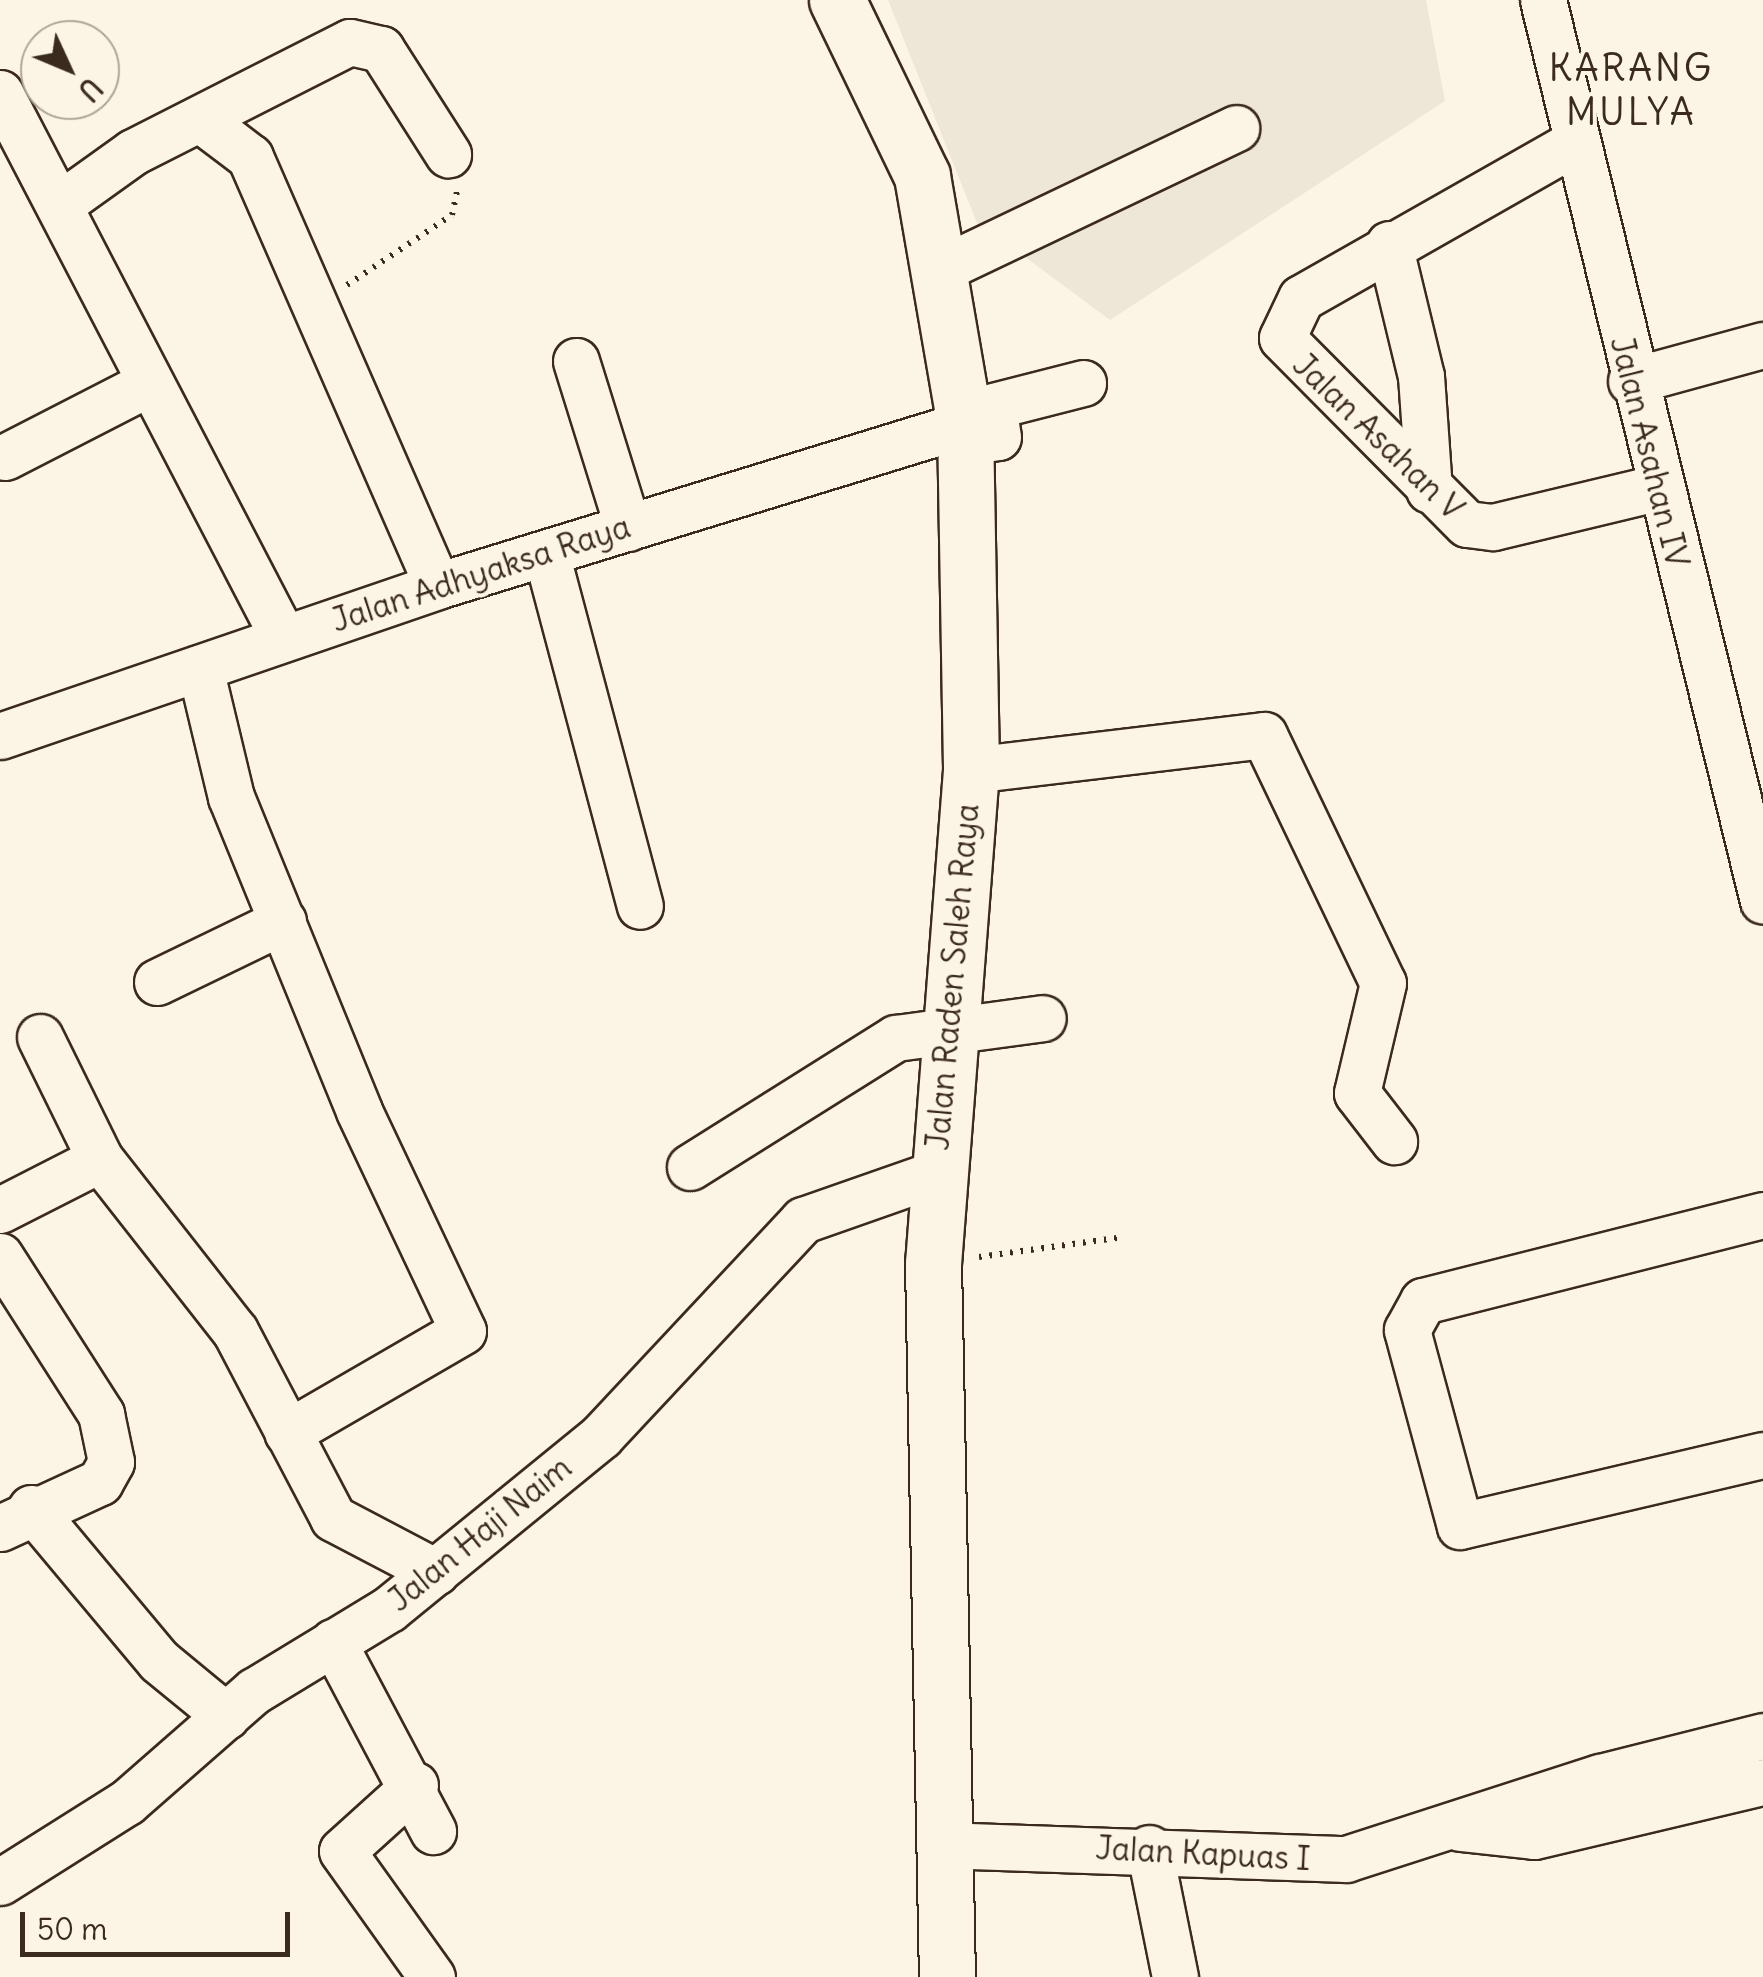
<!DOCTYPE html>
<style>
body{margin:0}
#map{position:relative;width:1763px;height:1977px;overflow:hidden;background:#fcf5e5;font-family:Delius,sans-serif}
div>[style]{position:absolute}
.built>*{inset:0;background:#eee6d6}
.path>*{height:6px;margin-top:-3px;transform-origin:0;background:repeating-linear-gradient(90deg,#3b2a1e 0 2.5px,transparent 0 10.5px)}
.roads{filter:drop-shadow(2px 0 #3b2a1e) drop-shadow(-2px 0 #3b2a1e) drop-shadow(0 2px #3b2a1e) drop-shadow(0 -2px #3b2a1e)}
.minor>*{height:45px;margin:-22.5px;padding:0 22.5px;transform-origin:22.5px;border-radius:22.5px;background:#fcf5e5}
.major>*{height:55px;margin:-27.5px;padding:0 27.5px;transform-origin:27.5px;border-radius:27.5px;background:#fcf5e5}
span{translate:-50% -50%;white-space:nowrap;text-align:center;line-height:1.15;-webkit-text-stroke:8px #fcf5e5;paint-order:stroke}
.street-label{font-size:32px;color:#3b2a1e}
.quarter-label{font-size:38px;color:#3b2a1e;letter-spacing:2.5px}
.north{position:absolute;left:20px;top:20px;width:100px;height:100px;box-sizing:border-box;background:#fcf5e5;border:2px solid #afa495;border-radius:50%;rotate:134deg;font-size:28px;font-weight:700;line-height:40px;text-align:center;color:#3b2a1e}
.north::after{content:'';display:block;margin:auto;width:35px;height:45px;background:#3b2a1e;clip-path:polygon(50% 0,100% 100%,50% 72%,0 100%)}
.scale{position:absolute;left:20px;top:1912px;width:270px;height:45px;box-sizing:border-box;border:5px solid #3b2a1e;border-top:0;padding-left:12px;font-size:30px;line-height:35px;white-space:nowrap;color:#3b2a1e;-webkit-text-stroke:8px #fcf5e5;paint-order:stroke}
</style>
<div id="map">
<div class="built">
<div style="clip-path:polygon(888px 0,1426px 0,1445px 101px,1110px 320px,1021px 254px,987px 248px)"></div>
</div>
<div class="path">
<div style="left:347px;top:285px;width:126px;rotate:-33.7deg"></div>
<div style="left:452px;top:215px;width:29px;rotate:-78deg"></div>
<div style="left:979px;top:1257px;width:146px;rotate:-7.9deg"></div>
</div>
<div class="roads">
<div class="minor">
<div style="left:1543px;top:0;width:927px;rotate:76.28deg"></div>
<div style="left:0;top:93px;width:613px;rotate:62.52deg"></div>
<div style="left:200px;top:119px;width:63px;rotate:37.2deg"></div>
<div style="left:250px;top:157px;width:468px;rotate:66.4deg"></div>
<div style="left:1574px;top:143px;width:314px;rotate:150.4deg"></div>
<div style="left:1301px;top:298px;width:44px;rotate:115.4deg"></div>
<div style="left:1282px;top:338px;width:262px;rotate:45.2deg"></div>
<div style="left:1467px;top:524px;width:26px;rotate:7deg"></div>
<div style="left:1493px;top:527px;width:168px;rotate:-13.5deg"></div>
<div style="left:59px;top:205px;width:91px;rotate:-35.6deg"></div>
<div style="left:133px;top:152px;width:243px;rotate:-26.9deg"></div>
<div style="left:350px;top:42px;width:32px;rotate:13deg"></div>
<div style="left:381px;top:49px;width:125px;rotate:57.5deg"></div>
<div style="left:1389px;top:244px;width:136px;rotate:76.4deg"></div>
<div style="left:1421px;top:376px;width:114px;rotate:86deg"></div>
<div style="left:943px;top:268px;width:325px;rotate:-25.5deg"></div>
<div style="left:576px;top:361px;width:175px;rotate:72.7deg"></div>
<div style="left:1631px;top:381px;width:137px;rotate:-15.3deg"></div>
<div style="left:966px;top:442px;width:32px;rotate:-9deg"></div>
<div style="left:998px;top:437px;width:31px;rotate:-99deg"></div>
<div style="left:993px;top:406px;width:93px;rotate:-14.3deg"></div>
<div style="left:5px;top:457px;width:162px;rotate:-27.2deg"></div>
<div style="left:546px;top:553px;width:365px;rotate:75.1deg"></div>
<div style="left:200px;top:668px;width:133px;rotate:76.5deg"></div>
<div style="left:231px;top:797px;width:339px;rotate:67.8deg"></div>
<div style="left:359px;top:1111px;width:243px;rotate:64.7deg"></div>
<div style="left:463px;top:1331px;width:203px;rotate:149.9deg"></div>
<div style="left:0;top:736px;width:462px;rotate:-18.9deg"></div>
<div style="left:437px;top:586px;width:552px;rotate:-17.06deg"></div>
<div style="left:971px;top:770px;width:295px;rotate:-6.8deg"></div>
<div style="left:1264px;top:735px;width:275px;rotate:64.4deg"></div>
<div style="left:1383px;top:983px;width:113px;rotate:103.3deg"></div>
<div style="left:1357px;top:1093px;width:61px;rotate:52.4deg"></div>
<div style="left:157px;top:982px;width:140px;rotate:-25.8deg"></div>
<div style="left:40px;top:1037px;width:136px;rotate:63.8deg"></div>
<div style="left:100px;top:1159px;width:219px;rotate:51.9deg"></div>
<div style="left:235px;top:1331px;width:211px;rotate:62.3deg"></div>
<div style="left:333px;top:1518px;width:116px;rotate:27.7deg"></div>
<div style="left:690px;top:1167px;width:243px;rotate:-32.1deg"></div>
<div style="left:896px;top:1038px;width:148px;rotate:-7.7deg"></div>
<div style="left:0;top:1210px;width:112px;rotate:-27deg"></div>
<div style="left:1763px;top:1215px;width:351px;rotate:165.8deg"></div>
<div style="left:1423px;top:1301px;width:33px;rotate:119deg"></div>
<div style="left:1407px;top:1330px;width:203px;rotate:74.9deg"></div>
<div style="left:1460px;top:1526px;width:311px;rotate:-13.2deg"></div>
<div style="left:0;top:1256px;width:188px;rotate:57.4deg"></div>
<div style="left:101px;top:1414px;width:49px;rotate:78.2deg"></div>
<div style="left:111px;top:1462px;width:23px;rotate:119deg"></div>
<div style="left:100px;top:1482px;width:110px;rotate:155.3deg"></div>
<div style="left:31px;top:1508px;width:199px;rotate:50.1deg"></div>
<div style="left:159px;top:1661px;width:87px;rotate:39.4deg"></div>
<div style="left:333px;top:1642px;width:214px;rotate:62.1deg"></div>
<div style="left:415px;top:1785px;width:98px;rotate:137.9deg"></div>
<div style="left:342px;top:1851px;width:155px;rotate:54.5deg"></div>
<div style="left:1460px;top:1828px;width:74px;rotate:6.2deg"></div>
<div style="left:1534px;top:1836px;width:235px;rotate:-13.3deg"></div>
<div style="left:942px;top:1845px;width:404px;rotate:2deg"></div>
<div style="left:1346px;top:1859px;width:267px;rotate:-17.9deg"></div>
<div style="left:1600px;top:1777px;width:168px;rotate:-14.1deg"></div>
<div style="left:1149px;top:1848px;width:132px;rotate:78.6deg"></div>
<div style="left:0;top:1882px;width:150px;rotate:-32.2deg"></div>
<div style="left:127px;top:1802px;width:169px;rotate:-41.2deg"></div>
<div style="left:254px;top:1691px;width:158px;rotate:-31.3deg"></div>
<div style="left:389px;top:1609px;width:274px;rotate:-39.2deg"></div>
<div style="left:601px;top:1436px;width:296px;rotate:-46.9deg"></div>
<div style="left:803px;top:1220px;width:142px;rotate:-19.3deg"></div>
</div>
<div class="major">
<div style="left:837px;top:0;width:195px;rotate:64.2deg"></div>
<div style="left:922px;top:176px;width:252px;rotate:80.2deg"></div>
<div style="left:965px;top:424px;width:346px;rotate:89deg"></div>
<div style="left:971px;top:770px;width:494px;rotate:94.4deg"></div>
<div style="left:933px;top:1263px;width:714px;rotate:88.88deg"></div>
</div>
</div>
<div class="street-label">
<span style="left:1378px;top:437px;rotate:44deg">Jalan Asahan V</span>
<span style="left:1649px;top:452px;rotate:76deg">Jalan Asahan IV</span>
<span style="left:481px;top:574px;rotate:-18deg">Jalan Adhyaksa Raya</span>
<span style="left:953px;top:977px;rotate:-85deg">Jalan Raden Saleh Raya</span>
<span style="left:480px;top:1534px;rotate:-39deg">Jalan Haji Naim</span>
<span style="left:1203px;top:1854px;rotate:3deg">Jalan Kapuas I</span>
</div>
<div class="quarter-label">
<span style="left:1631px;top:90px">KARANG<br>MULYA</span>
</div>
<div class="north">U</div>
<div class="scale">50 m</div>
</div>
